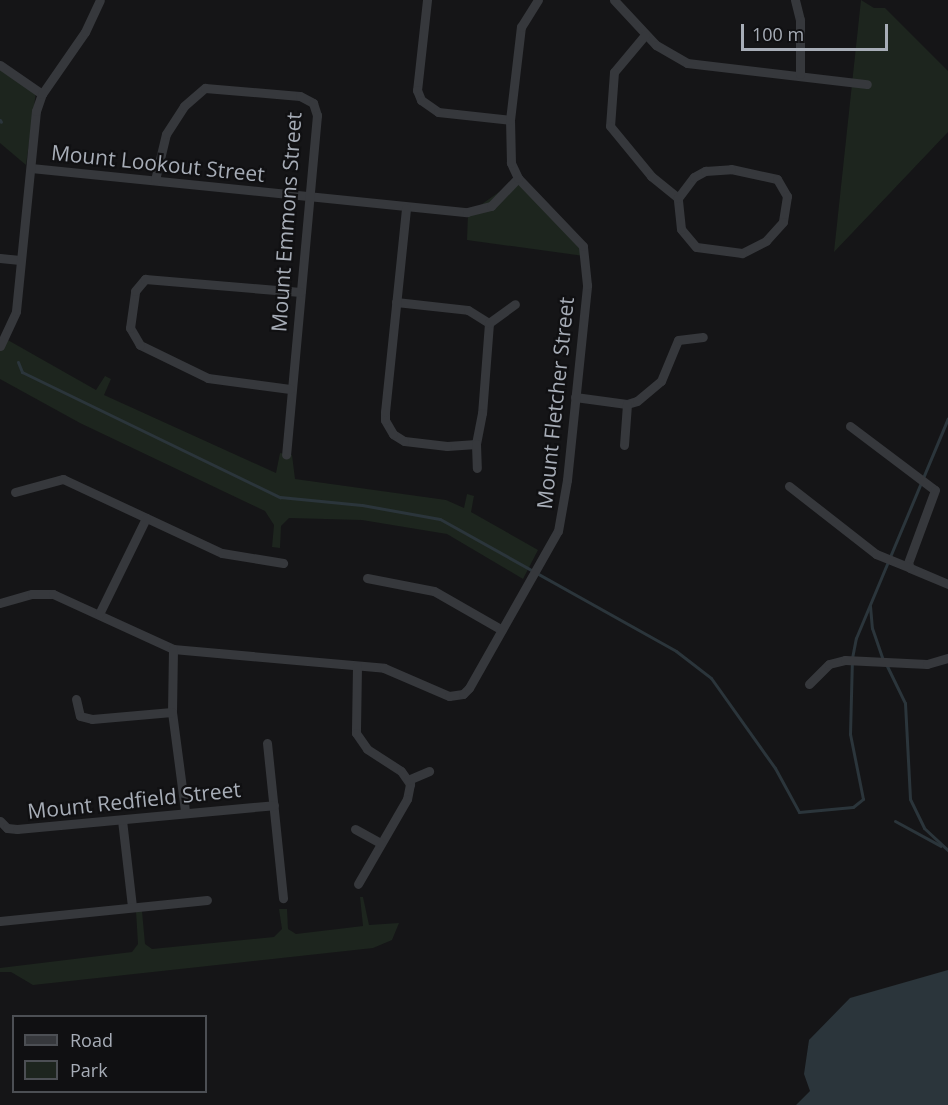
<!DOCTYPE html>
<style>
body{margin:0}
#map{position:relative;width:948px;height:1105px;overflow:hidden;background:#151517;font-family:"Open Sans",sans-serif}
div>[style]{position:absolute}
.green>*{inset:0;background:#1d251e}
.water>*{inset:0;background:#2b353b}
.stream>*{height:3px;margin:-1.5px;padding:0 1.5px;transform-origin:1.5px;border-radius:1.5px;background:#2b353b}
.street>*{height:9px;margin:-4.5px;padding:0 4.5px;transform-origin:4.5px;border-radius:4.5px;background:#36383c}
span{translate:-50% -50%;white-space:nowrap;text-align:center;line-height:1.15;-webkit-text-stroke:4.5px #101012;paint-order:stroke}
.street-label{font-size:21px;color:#a7adb7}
.legend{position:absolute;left:12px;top:1015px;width:195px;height:78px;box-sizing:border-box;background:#101012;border:2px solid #4c4f54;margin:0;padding:8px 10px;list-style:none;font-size:18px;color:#a7adb7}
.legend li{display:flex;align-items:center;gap:12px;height:30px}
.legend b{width:30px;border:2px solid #4c4f54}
.scale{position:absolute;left:741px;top:24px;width:147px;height:27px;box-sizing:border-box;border:3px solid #a7adb7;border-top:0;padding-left:8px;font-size:18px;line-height:21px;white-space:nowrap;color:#a7adb7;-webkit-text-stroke:4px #101012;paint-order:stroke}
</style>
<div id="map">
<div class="green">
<div style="clip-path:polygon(861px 0,874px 8px,885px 8px,948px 71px,948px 132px,834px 252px)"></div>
<div style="clip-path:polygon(0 67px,36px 92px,26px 165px,0 143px)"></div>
<div style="clip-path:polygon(516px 180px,584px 247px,584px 256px,467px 240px,468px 214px)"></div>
<div style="clip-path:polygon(6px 339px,96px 390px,105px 376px,111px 379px,104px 395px,276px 473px,280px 453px,292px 455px,295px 479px,446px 500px,464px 508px,467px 494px,474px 496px,471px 512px,538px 550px,523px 579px,447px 534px,362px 520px,289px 518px,281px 526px,280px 548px,272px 547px,274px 525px,265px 511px,80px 423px,0 379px,0 348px)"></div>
<div style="clip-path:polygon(360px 897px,363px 897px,369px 925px,399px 923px,392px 940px,373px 948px,33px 985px,11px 972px,0 972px,0 968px,132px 952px,138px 944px,136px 911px,142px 911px,145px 944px,152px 949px,274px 937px,282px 929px,279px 909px,287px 909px,288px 929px,296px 934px,363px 926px)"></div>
</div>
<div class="water">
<div style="clip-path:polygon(948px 970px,948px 1105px,796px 1105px,810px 1091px,804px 1074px,809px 1040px,850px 998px)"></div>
</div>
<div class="stream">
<div style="left:0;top:120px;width:2px;rotate:63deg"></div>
<div style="left:18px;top:362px;width:11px;rotate:68deg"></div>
<div style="left:22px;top:372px;width:287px;rotate:25.9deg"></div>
<div style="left:280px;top:497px;width:82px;rotate:5.6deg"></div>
<div style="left:362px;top:505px;width:79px;rotate:10.2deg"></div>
<div style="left:440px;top:519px;width:270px;rotate:29.2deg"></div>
<div style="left:676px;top:651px;width:44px;rotate:37.6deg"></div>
<div style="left:711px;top:678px;width:110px;rotate:54.6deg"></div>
<div style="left:775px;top:768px;width:50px;rotate:61.4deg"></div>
<div style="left:799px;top:812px;width:54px;rotate:-5.3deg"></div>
<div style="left:853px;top:807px;width:13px;rotate:-39deg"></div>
<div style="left:863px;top:799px;width:66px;rotate:-101.3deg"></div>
<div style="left:850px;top:734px;width:76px;rotate:-88.5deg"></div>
<div style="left:852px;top:658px;width:20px;rotate:-79deg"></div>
<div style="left:856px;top:638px;width:238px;rotate:-67.3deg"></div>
<div style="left:870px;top:606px;width:22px;rotate:85deg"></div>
<div style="left:872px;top:628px;width:34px;rotate:71deg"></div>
<div style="left:887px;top:666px;width:41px;rotate:64.1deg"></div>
<div style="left:905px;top:703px;width:96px;rotate:87deg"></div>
<div style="left:910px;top:799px;width:32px;rotate:64deg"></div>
<div style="left:924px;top:828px;width:33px;rotate:43deg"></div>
<div style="left:895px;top:821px;width:52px;rotate:28.5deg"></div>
</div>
<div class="street">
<div style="left:427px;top:0;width:91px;rotate:96.3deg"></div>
<div style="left:417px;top:90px;width:11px;rotate:68deg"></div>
<div style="left:421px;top:100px;width:21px;rotate:35deg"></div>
<div style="left:438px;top:112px;width:72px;rotate:6.3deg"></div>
<div style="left:614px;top:0;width:62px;rotate:47deg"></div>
<div style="left:656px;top:45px;width:36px;rotate:30deg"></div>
<div style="left:687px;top:63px;width:181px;rotate:6.7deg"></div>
<div style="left:795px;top:0;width:21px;rotate:76deg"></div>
<div style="left:800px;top:20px;width:54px;rotate:90deg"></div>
<div style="left:645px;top:35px;width:48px;rotate:130deg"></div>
<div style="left:614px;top:72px;width:54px;rotate:94.2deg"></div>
<div style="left:610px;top:126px;width:65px;rotate:50.6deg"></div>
<div style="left:651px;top:176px;width:35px;rotate:39deg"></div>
<div style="left:0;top:65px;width:51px;rotate:34.6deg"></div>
<div style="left:31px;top:168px;width:438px;rotate:5.8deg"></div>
<div style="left:467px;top:212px;width:25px;rotate:-14deg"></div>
<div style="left:491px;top:206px;width:39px;rotate:-46deg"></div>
<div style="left:731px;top:169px;width:47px;rotate:12.3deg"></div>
<div style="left:777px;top:179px;width:20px;rotate:60deg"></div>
<div style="left:787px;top:196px;width:26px;rotate:99deg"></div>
<div style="left:783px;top:222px;width:25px;rotate:132deg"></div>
<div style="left:766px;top:241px;width:27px;rotate:153deg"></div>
<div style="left:742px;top:253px;width:46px;rotate:-172.6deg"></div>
<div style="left:696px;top:247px;width:23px;rotate:-130deg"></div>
<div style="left:681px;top:229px;width:31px;rotate:-96deg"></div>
<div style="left:678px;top:198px;width:26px;rotate:-53deg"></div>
<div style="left:694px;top:177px;width:13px;rotate:-29deg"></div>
<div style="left:705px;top:171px;width:26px;rotate:-4deg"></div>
<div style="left:155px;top:180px;width:47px;rotate:-76.6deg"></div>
<div style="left:166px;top:134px;width:33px;rotate:-57deg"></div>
<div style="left:184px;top:106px;width:28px;rotate:-41deg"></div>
<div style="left:205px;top:88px;width:95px;rotate:4.8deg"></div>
<div style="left:300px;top:96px;width:15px;rotate:28deg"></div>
<div style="left:313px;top:103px;width:13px;rotate:72deg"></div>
<div style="left:317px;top:115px;width:341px;rotate:95.2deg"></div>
<div style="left:0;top:258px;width:20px;rotate:6deg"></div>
<div style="left:396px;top:302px;width:72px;rotate:6.3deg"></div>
<div style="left:468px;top:310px;width:25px;rotate:32deg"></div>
<div style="left:489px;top:323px;width:90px;rotate:94.4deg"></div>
<div style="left:482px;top:413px;width:32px;rotate:101deg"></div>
<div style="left:476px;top:444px;width:29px;rotate:176deg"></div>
<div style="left:447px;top:446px;width:43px;rotate:-173.4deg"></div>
<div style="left:404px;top:441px;width:13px;rotate:-148deg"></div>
<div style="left:393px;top:434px;width:16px;rotate:-120deg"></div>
<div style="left:385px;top:420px;width:8px;rotate:-90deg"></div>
<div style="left:385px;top:412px;width:205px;rotate:-84.1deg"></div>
<div style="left:489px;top:323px;width:32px;rotate:-36deg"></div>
<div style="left:0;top:346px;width:38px;rotate:-65deg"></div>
<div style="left:16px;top:311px;width:201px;rotate:-84.3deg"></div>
<div style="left:36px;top:111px;width:18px;rotate:-71deg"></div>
<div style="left:42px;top:94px;width:75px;rotate:-55.3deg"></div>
<div style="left:85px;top:32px;width:35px;rotate:-65deg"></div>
<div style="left:290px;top:389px;width:83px;rotate:-172.4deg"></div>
<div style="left:208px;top:378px;width:76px;rotate:-154.1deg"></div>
<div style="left:140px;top:345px;width:20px;rotate:-120deg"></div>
<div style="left:130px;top:328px;width:37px;rotate:-82deg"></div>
<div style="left:135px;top:291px;width:16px;rotate:-50deg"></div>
<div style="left:145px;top:279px;width:156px;rotate:4.8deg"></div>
<div style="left:575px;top:397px;width:52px;rotate:7.7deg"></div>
<div style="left:627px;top:404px;width:10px;rotate:-17deg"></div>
<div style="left:637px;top:401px;width:31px;rotate:-40deg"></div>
<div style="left:661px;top:381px;width:44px;rotate:-67.5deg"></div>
<div style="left:678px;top:340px;width:25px;rotate:-7deg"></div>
<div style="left:850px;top:426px;width:106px;rotate:37deg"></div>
<div style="left:935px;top:490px;width:78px;rotate:110.3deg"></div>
<div style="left:908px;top:563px;width:5px;rotate:68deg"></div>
<div style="left:910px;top:568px;width:41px;rotate:22.8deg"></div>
<div style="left:476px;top:444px;width:24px;rotate:88deg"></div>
<div style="left:624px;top:445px;width:41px;rotate:-85.8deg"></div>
<div style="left:789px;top:486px;width:110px;rotate:38deg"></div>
<div style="left:876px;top:554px;width:37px;rotate:22deg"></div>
<div style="left:15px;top:492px;width:50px;rotate:-15.2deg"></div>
<div style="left:63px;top:479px;width:175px;rotate:25deg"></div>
<div style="left:222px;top:553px;width:62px;rotate:9.3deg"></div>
<div style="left:367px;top:578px;width:68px;rotate:11deg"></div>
<div style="left:434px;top:591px;width:78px;rotate:29.8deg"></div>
<div style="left:0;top:603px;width:33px;rotate:-16deg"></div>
<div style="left:32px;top:594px;width:21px"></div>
<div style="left:53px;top:594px;width:132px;rotate:24.6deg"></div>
<div style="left:173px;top:649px;width:212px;rotate:5.1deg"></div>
<div style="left:384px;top:668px;width:71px;rotate:23.3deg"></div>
<div style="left:449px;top:696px;width:14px;rotate:-8deg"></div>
<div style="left:463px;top:694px;width:8px;rotate:-45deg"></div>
<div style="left:469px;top:688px;width:180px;rotate:-60.5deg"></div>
<div style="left:558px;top:531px;width:52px;rotate:-80deg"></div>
<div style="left:567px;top:480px;width:196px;rotate:-84.1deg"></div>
<div style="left:587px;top:285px;width:39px;rotate:-96deg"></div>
<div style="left:583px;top:246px;width:94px;rotate:-133.7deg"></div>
<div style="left:518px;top:178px;width:17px;rotate:-115deg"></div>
<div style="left:511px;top:163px;width:43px;rotate:-91.3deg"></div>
<div style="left:510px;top:120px;width:94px;rotate:-83.3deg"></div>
<div style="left:521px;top:27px;width:32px;rotate:-58deg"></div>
<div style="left:99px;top:614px;width:107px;rotate:-63.9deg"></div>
<div style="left:173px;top:649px;width:63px;rotate:90.9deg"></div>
<div style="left:172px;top:712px;width:100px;rotate:82.5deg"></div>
<div style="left:357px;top:666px;width:67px;rotate:90.9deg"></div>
<div style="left:356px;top:733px;width:19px;rotate:55deg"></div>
<div style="left:367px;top:749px;width:40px;rotate:32.9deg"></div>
<div style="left:401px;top:771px;width:16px;rotate:55deg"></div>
<div style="left:410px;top:784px;width:15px;rotate:101deg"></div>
<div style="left:407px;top:799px;width:98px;rotate:120deg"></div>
<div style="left:809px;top:684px;width:28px;rotate:-45deg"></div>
<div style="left:829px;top:664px;width:16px;rotate:-14deg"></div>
<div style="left:845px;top:660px;width:82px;rotate:2.8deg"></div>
<div style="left:927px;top:664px;width:22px;rotate:-16deg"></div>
<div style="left:76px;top:699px;width:17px;rotate:77deg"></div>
<div style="left:80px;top:716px;width:12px;rotate:14deg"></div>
<div style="left:92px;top:719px;width:80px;rotate:-5deg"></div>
<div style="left:267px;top:743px;width:156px;rotate:84.1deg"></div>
<div style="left:408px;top:780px;width:23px;rotate:-23deg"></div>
<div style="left:122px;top:820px;width:87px;rotate:83.4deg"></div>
<div style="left:0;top:821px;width:10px;rotate:45deg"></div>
<div style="left:7px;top:828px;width:10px;rotate:6deg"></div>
<div style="left:17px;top:829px;width:258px;rotate:-5.3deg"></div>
<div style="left:355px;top:829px;width:29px;rotate:29deg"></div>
<div style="left:0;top:921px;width:208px;rotate:-5.8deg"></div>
</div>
<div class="street-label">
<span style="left:158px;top:163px;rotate:6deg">Mount Lookout Street</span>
<span style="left:286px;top:222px;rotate:-86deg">Mount Emmons Street</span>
<span style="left:555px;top:403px;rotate:-84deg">Mount Fletcher Street</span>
<span style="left:134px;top:800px;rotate:-6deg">Mount Redfield Street</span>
</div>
<ul class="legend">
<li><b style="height:8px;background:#36383c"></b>Road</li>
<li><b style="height:16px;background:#1d251e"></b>Park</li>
</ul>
<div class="scale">100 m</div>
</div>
